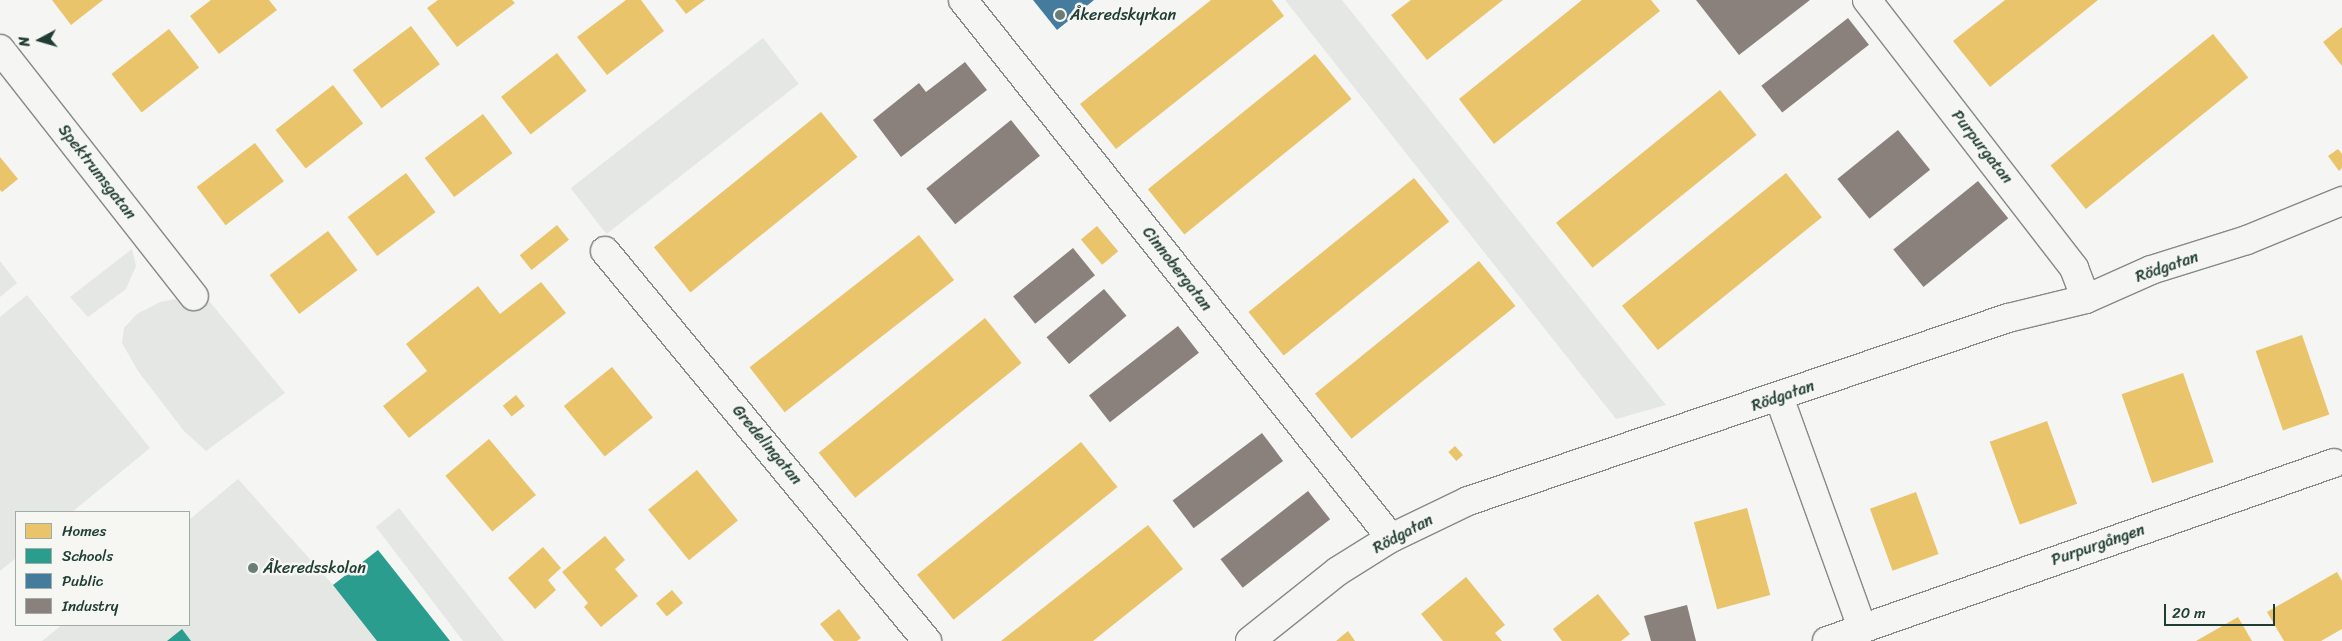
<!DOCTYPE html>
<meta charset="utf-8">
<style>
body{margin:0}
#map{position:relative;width:2342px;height:641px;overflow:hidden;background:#f5f5f3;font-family:Sriracha,sans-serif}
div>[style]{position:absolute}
.built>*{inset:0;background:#e5e7e4}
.green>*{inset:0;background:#e4e7e3;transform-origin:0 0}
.homes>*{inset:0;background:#e9c46a;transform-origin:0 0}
.schools>*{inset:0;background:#2a9d8f}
.public>*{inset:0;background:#457b9d}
.industry>*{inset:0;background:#8a817c;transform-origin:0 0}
.roads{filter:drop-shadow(1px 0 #858a88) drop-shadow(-1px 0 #858a88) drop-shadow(0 1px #858a88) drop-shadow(0 -1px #858a88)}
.minor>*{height:28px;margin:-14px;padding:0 14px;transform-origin:14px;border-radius:14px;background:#f5f5f3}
.dots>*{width:14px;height:14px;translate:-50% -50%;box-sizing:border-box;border:2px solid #f6f6f2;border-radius:50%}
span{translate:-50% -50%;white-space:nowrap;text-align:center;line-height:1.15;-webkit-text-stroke:5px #f6f6f2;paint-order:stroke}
.poi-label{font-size:16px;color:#1f3d34}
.left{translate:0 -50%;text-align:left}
.street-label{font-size:16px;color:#1f3d34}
.legend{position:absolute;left:15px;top:511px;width:175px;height:115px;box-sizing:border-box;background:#f6f6f2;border:1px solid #a0aca6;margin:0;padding:6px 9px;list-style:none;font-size:15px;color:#1f3d34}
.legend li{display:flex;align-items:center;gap:10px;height:25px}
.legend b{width:25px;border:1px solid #a0aca6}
.north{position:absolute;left:15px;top:15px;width:50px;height:50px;-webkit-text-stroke:4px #f6f6f2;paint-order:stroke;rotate:264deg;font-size:14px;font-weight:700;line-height:20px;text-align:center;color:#1f3d34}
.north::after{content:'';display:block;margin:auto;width:18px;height:22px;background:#1f3d34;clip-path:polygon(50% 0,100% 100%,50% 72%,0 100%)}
.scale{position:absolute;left:2164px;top:604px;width:111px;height:22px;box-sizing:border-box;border:2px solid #1f3d34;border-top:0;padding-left:6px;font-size:15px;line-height:18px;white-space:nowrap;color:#1f3d34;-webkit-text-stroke:4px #f6f6f2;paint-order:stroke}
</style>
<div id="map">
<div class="built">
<div style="clip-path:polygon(238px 479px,333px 585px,378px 550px,450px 641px,42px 641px,62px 625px,189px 625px,189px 520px)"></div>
</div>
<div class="green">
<div style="clip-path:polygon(1285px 0,1342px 0,1666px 405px,1616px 419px)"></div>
<div style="left:763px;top:38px;width:58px;height:244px;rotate:52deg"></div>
<div style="clip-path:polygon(132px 249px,136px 266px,126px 289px,88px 317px,70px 297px)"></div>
<div style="clip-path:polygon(0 261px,17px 283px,0 297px)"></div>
<div style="clip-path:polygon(27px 295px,150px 448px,72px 512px,16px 512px,16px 558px,0 571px,0 317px)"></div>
<div style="clip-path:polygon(205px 296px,285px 393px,206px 451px,184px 431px,138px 371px,122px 343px,124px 328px,137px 314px,160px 302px,176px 299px,191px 307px)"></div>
<div style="clip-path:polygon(399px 508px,504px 641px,463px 641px,376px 527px)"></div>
</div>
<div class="homes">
<div style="clip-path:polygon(52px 0,103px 0,71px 25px)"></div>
<div style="clip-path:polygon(211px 0,269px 0,277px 10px,219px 54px,190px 16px)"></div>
<div style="clip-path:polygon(438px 0,512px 0,515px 3px,457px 47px,427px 8px)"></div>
<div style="clip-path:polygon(626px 0,641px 0,664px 31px,607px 75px,577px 37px)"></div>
<div style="clip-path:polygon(675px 0,705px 0,686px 14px)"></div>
<div style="clip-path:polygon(1211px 0,1272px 0,1284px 16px,1116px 149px,1080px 104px)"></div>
<div style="clip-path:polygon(1411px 0,1503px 0,1427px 60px,1391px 15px)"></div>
<div style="clip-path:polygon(1582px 0,1651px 0,1660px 11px,1494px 144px,1459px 99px)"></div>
<div style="clip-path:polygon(2005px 0,2098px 0,1990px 87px,1953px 41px)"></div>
<div style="left:411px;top:26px;width:48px;height:73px;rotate:53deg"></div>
<div style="clip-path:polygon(2342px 27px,2342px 66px,2323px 42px)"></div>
<div style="left:169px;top:29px;width:49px;height:73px;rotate:52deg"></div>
<div style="left:2213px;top:34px;width:56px;height:209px;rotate:51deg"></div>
<div style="left:557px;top:53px;width:48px;height:71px;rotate:52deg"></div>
<div style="left:1315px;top:54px;width:58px;height:215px;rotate:51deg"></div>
<div style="left:333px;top:85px;width:49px;height:73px;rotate:52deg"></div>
<div style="left:1720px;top:90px;width:58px;height:211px;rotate:51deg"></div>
<div style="left:821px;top:112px;width:58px;height:215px;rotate:51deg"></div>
<div style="left:483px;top:114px;width:49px;height:73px;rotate:53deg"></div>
<div style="left:255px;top:143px;width:48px;height:73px;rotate:53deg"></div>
<div style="clip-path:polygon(2338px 149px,2342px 154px,2342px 168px,2339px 171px,2328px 156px)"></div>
<div style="clip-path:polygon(0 157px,18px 179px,2px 192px,0 190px)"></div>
<div style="left:406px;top:173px;width:49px;height:73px;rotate:53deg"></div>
<div style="left:1786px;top:173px;width:57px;height:211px;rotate:51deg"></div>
<div style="left:1414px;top:178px;width:56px;height:213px;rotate:51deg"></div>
<div style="left:557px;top:225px;width:19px;height:48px;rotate:51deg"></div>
<div style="left:1097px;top:226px;width:33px;height:21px;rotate:50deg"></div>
<div style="left:328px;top:231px;width:49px;height:73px;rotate:53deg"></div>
<div style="left:919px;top:235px;width:57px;height:215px;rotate:52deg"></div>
<div style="left:1479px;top:261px;width:58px;height:211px;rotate:51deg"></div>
<div style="clip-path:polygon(541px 282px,566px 313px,409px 438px,383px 406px,427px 371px,406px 344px,478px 286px,500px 314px)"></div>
<div style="left:985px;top:318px;width:58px;height:214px;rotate:51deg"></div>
<div style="left:2302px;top:335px;width:84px;height:49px;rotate:71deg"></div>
<div style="left:612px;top:367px;width:65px;height:62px;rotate:51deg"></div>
<div style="left:2183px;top:373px;width:94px;height:65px;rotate:71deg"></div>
<div style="left:516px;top:395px;width:14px;height:17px;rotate:51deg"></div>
<div style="left:2047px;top:421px;width:88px;height:61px;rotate:70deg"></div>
<div style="left:489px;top:439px;width:73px;height:57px;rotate:50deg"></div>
<div style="left:1081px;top:442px;width:58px;height:211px;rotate:51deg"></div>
<div style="left:1455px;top:446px;width:12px;height:9px;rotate:48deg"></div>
<div style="left:697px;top:470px;width:65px;height:63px;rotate:51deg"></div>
<div style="left:1916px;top:492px;width:66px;height:49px;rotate:70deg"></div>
<div style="left:1747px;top:508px;width:90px;height:55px;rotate:75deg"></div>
<div style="clip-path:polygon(1148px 525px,1183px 569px,1093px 641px,1001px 641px)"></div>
<div style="clip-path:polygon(605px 536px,625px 560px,615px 569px,638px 596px,601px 627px,584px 607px,588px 603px,562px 572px)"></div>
<div style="clip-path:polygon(543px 547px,561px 568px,548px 580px,556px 590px,535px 609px,508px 578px)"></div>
<div style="clip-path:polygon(2337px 572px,2342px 581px,2342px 629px,2321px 641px,2284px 641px,2267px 612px)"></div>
<div style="clip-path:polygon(1466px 577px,1505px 625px,1495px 633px,1502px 641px,1443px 641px,1421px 614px)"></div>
<div style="left:672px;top:590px;width:17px;height:21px;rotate:50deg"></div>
<div style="clip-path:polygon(1598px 594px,1630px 634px,1621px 641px,1562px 641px,1553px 629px)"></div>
<div style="clip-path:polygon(839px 609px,861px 638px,857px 641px,834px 641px,820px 624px)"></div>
<div style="clip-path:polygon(2238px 617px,2252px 641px,2196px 641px)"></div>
<div style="clip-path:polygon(1348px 631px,1355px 641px,1336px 641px)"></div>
</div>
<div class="schools">
<div style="clip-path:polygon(378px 550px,450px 641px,377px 641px,333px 585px)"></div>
<div style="clip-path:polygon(182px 629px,191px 641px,167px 641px)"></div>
</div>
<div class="public">
<div style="clip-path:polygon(1033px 0,1094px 0,1057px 30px)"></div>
</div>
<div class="industry">
<div style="clip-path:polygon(1696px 0,1810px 0,1739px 55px)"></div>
<div style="left:1848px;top:18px;width:34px;height:110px;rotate:52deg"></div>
<div style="clip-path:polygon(965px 62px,987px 90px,901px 157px,873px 120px,919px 83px,926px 92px)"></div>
<div style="left:1011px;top:120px;width:46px;height:109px;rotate:51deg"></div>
<div style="left:1898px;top:130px;width:51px;height:78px;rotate:51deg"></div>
<div style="left:1978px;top:181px;width:48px;height:109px;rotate:51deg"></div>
<div style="left:1073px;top:248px;width:35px;height:77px;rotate:51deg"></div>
<div style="left:1104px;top:289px;width:35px;height:75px;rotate:50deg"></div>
<div style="left:1178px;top:326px;width:34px;height:113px;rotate:52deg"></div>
<div style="left:1262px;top:433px;width:35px;height:112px;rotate:53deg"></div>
<div style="left:1308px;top:491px;width:36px;height:111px;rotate:52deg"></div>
<div style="clip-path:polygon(1687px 605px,1696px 641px,1651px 641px,1644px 616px)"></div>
</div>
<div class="roads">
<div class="minor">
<div style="left:963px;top:0;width:687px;rotate:51.5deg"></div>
<div style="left:1867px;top:0;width:339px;rotate:52.3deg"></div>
<div style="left:2074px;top:268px;width:33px;rotate:69deg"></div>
<div style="left:0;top:49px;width:314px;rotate:51.9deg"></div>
<div style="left:605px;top:251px;width:506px;rotate:50.46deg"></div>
<div style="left:1779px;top:397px;width:245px;rotate:70.2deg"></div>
<div style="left:1250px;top:641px;width:112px;rotate:-38.5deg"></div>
<div style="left:1338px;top:571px;width:62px;rotate:-31.9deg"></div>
<div style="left:1391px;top:538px;width:85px;rotate:-25.7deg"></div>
<div style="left:1468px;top:501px;width:570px;rotate:-18.72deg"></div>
<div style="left:2008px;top:318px;width:80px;rotate:-13.7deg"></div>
<div style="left:2086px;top:299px;width:71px;rotate:-24deg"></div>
<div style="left:2151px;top:270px;width:101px;rotate:-17.4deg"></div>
<div style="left:2247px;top:240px;width:103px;rotate:-22.3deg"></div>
<div style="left:1827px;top:641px;width:537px;rotate:-19.35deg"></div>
</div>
</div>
<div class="dots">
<div style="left:1060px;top:15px;background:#6a7d77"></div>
<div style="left:253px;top:568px;background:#6a7d77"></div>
</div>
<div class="poi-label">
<span class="left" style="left:1070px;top:15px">Åkeredskyrkan</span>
<span class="left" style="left:263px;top:568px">Åkeredsskolan</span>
</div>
<div class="street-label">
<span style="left:1982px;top:147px;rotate:52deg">Purpurgatan</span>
<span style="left:97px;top:172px;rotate:52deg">Spektrumsgatan</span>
<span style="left:2167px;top:267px;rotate:-19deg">Rödgatan</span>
<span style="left:1177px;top:269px;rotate:52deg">Cinnobergatan</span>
<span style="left:1783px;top:396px;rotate:-19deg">Rödgatan</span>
<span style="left:767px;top:445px;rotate:50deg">Gredelingatan</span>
<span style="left:1403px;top:534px;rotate:-28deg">Rödgatan</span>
<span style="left:2098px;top:545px;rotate:-19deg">Purpurgången</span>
</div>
<ul class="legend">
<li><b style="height:14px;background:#e9c46a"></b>Homes</li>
<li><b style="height:14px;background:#2a9d8f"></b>Schools</li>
<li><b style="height:14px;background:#457b9d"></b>Public</li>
<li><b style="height:14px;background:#8a817c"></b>Industry</li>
</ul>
<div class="north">N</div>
<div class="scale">20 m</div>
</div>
